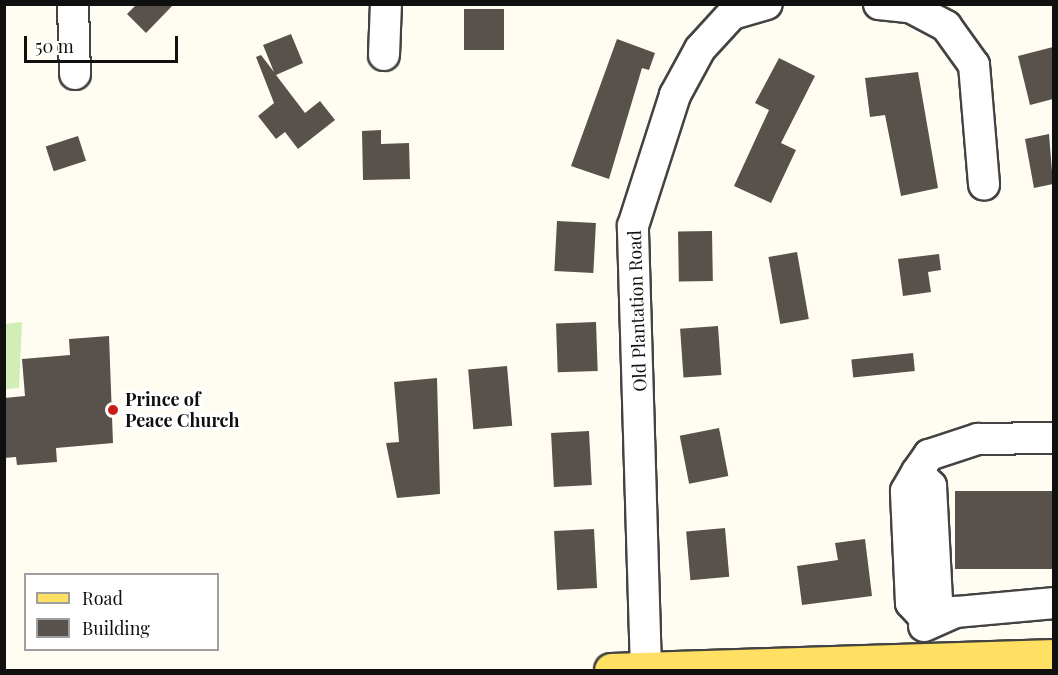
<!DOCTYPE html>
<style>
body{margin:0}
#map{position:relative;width:1058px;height:675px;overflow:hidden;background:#fffdf2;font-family:"Playfair Display",serif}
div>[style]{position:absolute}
.green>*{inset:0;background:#d1eeb7}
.building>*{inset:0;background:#59514b;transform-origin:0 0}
.roads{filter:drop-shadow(2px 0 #434343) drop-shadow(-2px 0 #434343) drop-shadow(0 2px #434343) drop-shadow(0 -2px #434343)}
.minor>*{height:30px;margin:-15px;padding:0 15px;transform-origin:15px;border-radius:15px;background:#fff}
.major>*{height:33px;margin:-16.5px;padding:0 16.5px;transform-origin:16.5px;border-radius:16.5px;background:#ffe062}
.dots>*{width:16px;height:16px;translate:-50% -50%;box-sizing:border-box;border:3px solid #fff;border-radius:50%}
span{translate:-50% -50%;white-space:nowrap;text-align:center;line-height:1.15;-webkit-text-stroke:6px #fff;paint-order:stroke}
.street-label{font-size:18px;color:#101010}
.poi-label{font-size:18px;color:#101010;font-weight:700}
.left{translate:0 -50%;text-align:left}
.frame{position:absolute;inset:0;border:6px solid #101010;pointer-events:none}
.legend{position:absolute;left:24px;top:573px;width:195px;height:78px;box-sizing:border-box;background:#fff;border:2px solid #9f9f9f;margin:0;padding:8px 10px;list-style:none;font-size:18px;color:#101010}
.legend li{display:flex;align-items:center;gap:12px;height:30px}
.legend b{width:30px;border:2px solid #9f9f9f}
.scale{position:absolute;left:24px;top:36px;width:154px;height:27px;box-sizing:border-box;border:3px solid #101010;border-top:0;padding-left:8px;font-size:18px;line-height:21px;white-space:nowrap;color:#101010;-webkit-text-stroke:4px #fff;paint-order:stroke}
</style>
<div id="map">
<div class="green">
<div style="clip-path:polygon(22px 322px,19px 388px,5px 389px,5px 324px)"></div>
</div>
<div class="building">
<div style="clip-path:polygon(137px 4px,174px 4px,146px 33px,127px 14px)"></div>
<div style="left:464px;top:9px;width:40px;height:41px"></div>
<div style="clip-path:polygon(291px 34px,303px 63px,276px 75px,305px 113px,320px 101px,335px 120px,298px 149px,285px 132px,276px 139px,258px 116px,274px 103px,256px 57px,261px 55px,274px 72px,263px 45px)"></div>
<div style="clip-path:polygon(617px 39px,655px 53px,649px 70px,642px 68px,609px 179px,571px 166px)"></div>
<div style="clip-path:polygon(1053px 47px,1053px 99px,1030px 105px,1018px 56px)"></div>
<div style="clip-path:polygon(779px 58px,815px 76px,781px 143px,796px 150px,771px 203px,734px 186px,769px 110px,755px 103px)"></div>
<div style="clip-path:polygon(918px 72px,938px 188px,901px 196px,885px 115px,870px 117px,865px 78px)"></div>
<div style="clip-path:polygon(381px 130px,381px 144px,409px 143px,410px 179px,363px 180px,362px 131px)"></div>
<div style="clip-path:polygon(1049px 134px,1053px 184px,1034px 188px,1025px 139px)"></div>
<div style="left:78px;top:136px;width:26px;height:34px;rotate:72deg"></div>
<div style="left:557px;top:221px;width:39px;height:50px;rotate:3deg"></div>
<div style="left:712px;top:231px;width:50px;height:34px;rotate:89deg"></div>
<div style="left:797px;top:252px;width:68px;height:29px;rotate:80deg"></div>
<div style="clip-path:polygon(939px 254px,941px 270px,928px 272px,931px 292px,903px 296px,898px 259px)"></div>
<div style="left:596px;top:322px;width:49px;height:40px;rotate:88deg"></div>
<div style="left:718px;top:326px;width:49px;height:38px;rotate:86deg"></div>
<div style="clip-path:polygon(109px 336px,113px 443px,56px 448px,57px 462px,17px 465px,16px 457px,4px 458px,4px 398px,25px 396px,22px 359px,70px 355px,69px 339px)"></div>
<div style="left:913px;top:353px;width:18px;height:62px;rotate:84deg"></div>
<div style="left:507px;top:366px;width:60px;height:39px;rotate:85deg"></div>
<div style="clip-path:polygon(437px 378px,440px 494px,397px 498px,386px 443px,399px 442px,394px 382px)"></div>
<div style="left:719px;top:428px;width:49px;height:40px;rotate:79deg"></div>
<div style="left:589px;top:431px;width:54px;height:38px;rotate:87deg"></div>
<div style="left:1053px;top:491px;width:78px;height:98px;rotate:90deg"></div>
<div style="left:725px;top:528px;width:49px;height:39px;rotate:85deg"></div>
<div style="left:594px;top:529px;width:59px;height:40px;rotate:87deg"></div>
<div style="clip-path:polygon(865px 539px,872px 596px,802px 605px,797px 566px,838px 560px,835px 543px)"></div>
</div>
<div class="roads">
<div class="minor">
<div style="left:73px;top:4px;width:70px;rotate:88.4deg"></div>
<div style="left:879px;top:4px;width:31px;rotate:6deg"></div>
<div style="left:910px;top:7px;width:41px;rotate:27.8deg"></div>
<div style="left:946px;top:26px;width:48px;rotate:54.3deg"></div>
<div style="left:974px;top:65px;width:120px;rotate:85.2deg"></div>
<div style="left:384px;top:55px;width:51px;rotate:-87.8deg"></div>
<div style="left:917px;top:472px;width:20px;rotate:45deg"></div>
<div style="left:931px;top:486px;width:115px;rotate:87deg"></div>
<div style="left:937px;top:601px;width:21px;rotate:129deg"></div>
<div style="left:924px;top:617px;width:19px;rotate:-133deg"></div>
<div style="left:911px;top:603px;width:112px;rotate:-92.6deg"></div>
<div style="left:906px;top:491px;width:22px;rotate:-60deg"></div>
<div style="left:917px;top:472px;width:21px;rotate:-55deg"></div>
<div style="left:929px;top:455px;width:52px;rotate:-18.1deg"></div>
<div style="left:978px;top:439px;width:76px;rotate:-0.8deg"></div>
<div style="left:924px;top:626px;width:35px;rotate:-24deg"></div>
<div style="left:956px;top:612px;width:98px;rotate:-5.2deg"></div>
<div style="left:646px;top:670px;width:444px;rotate:-91.7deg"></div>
<div style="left:633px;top:226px;width:138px;rotate:-72.2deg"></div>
<div style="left:675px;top:95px;width:52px;rotate:-61.5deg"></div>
<div style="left:700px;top:49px;width:47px;rotate:-47.6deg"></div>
<div style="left:732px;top:14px;width:36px;rotate:-16deg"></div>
</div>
<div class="major">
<div style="left:611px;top:670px;width:443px;rotate:-1.8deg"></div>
</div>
</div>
<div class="dots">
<div style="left:113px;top:410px;background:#cc1b1b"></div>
</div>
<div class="street-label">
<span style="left:637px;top:311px;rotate:-92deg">Old Plantation Road</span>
</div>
<div class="poi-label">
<span class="left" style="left:125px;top:410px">Prince of<br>Peace Church</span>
</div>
<div class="frame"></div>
<ul class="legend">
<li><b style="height:8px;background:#ffe062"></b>Road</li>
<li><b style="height:16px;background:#59514b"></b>Building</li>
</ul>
<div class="scale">50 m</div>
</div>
